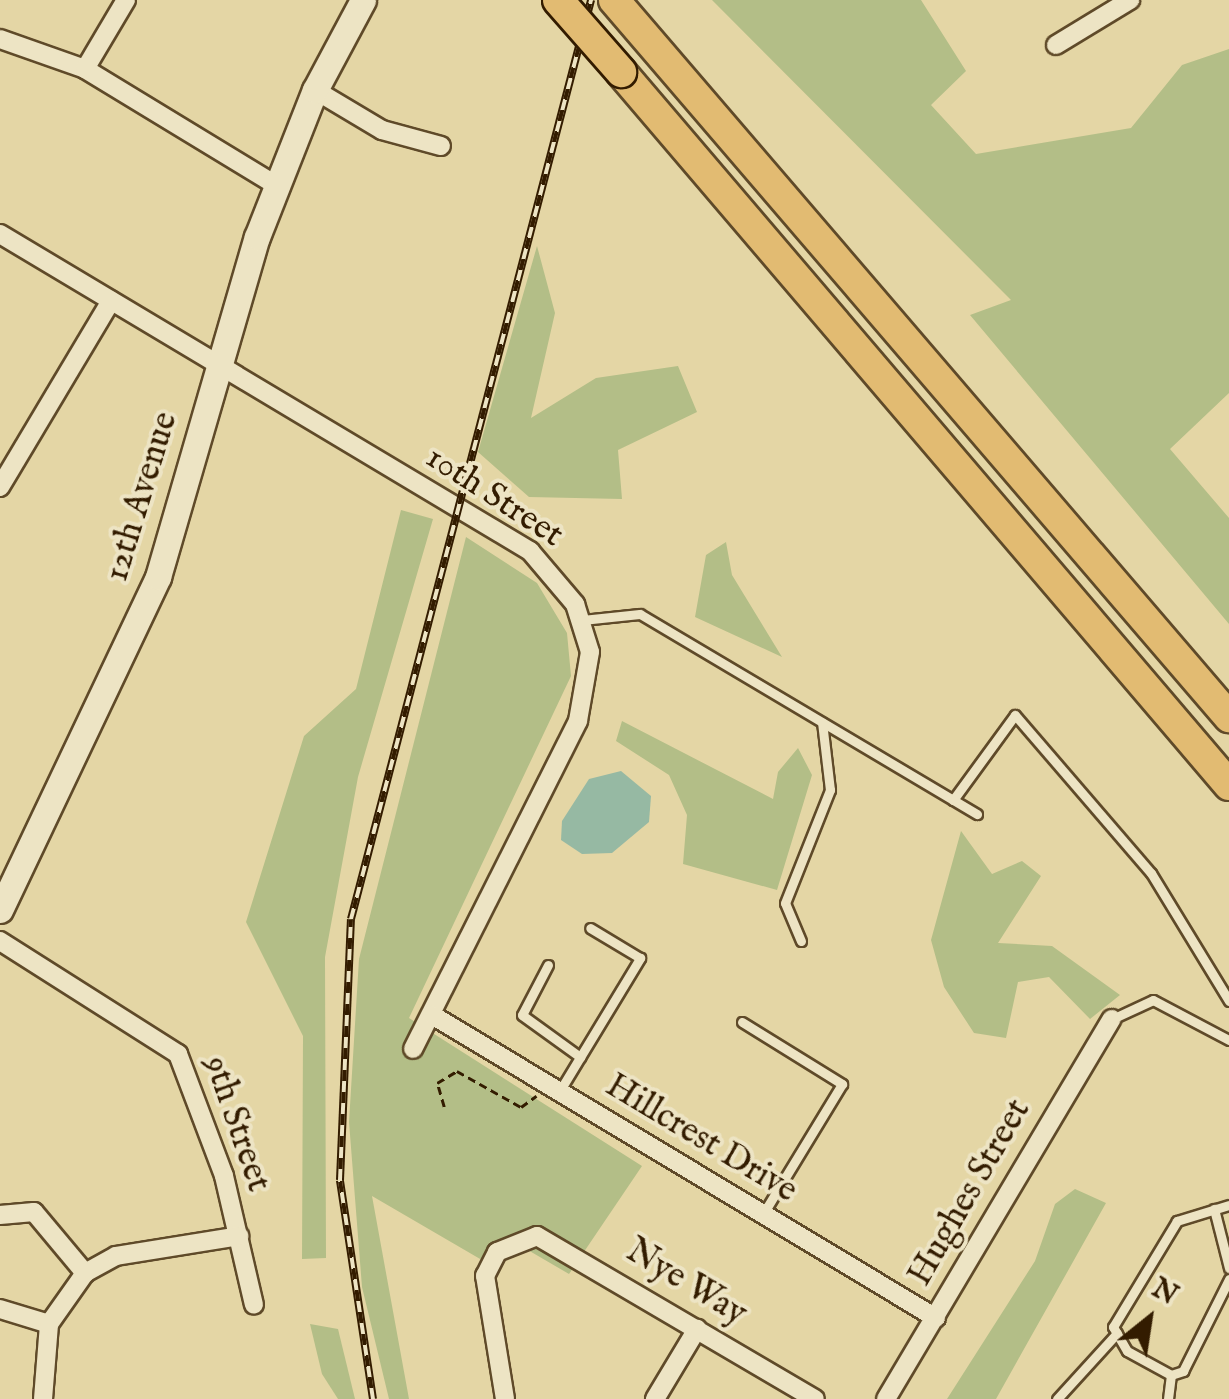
<!DOCTYPE html>
<style>
body{margin:0}
#map{position:relative;width:1229px;height:1399px;overflow:hidden;background:#e4d6a5;font-family:"IM FELL English",serif}
div>[style]{position:absolute}
.green>*{inset:0;background:#b3be87}
.water>*{inset:0;background:#96b9a3}
.path>*{height:2.5px;margin-top:-1.25px;transform-origin:0;background:repeating-linear-gradient(90deg,#331c00 0 8px,transparent 0 13px)}
.roads{filter:drop-shadow(2px 0 #5f4a29) drop-shadow(-2px 0 #5f4a29) drop-shadow(0 2px #5f4a29) drop-shadow(0 -2px #5f4a29)}
.service>*{height:9px;margin:-4.5px;padding:0 4.5px;transform-origin:4.5px;border-radius:4.5px;background:#ede4c4}
.minor>*{height:18px;margin:-9px;padding:0 9px;transform-origin:9px;border-radius:9px;background:#ede4c4}
.secondary>*{height:25px;margin:-12.5px;padding:0 12.5px;transform-origin:12.5px;border-radius:12.5px;background:#ede4c4}
.motorway>*{height:30px;margin:-15px;padding:0 15px;transform-origin:15px;border-radius:15px;background:#e2bb72}
.rail>*{height:8px;margin-top:-4px;transform-origin:0;background:repeating-linear-gradient(90deg,#ede4c4 0 11px,#331c00 0 22px);box-sizing:border-box;border-block:2px solid #331c00}
.bridges{filter:drop-shadow(2px 0 #331c00) drop-shadow(-2px 0 #331c00) drop-shadow(0 2px #331c00) drop-shadow(0 -2px #331c00)}
.motorway-bridge>*{height:30px;margin:-15px;padding:0 15px;transform-origin:15px;border-radius:15px;background:#e2bb72}
span{translate:-50% -50%;white-space:nowrap;text-align:center;line-height:1.15;-webkit-text-stroke:8px #ede4c4;paint-order:stroke}
.street-label{font-size:35px;color:#331c00}
.north{position:absolute;left:1099px;top:1269px;width:100px;height:100px;-webkit-text-stroke:8px #ede4c4;paint-order:stroke;rotate:30deg;font-size:28px;font-weight:700;line-height:40px;text-align:center;color:#331c00}
.north::after{content:'';display:block;margin:auto;width:35px;height:45px;background:#331c00;clip-path:polygon(50% 0,100% 100%,50% 72%,0 100%)}
</style>
<div id="map">
<div class="green">
<div style="clip-path:polygon(712px 0,921px 0,966px 71px,931px 105px,976px 154px,1131px 128px,1182px 65px,1229px 49px,1229px 393px,1170px 449px,1229px 518px,1229px 624px,970px 315px,1011px 300px)"></div>
<div style="clip-path:polygon(537px 246px,555px 313px,531px 418px,596px 378px,678px 366px,697px 412px,618px 450px,622px 499px,529px 497px,478px 452px)"></div>
<div style="clip-path:polygon(401px 510px,433px 519px,358px 777px,325px 957px,326px 1258px,302px 1259px,303px 1036px,246px 922px,304px 736px,356px 689px)"></div>
<div style="clip-path:polygon(466px 537px,537px 583px,567px 633px,571px 676px,409px 1018px,642px 1166px,569px 1274px,521px 1246px,487px 1263px,372px 1196px,409px 1399px,389px 1399px,362px 1287px,349px 1122px,359px 959px)"></div>
<div style="clip-path:polygon(726px 542px,732px 575px,782px 657px,695px 617px,706px 555px)"></div>
<div style="clip-path:polygon(622px 721px,773px 799px,778px 772px,798px 748px,812px 775px,777px 890px,683px 864px,687px 815px,669px 775px,616px 741px)"></div>
<div style="clip-path:polygon(961px 831px,992px 874px,1022px 861px,1041px 876px,998px 943px,1052px 946px,1120px 995px,1090px 1019px,1049px 977px,1018px 982px,1006px 1038px,974px 1033px,944px 987px,931px 940px)"></div>
<div style="clip-path:polygon(1075px 1189px,1106px 1203px,996px 1399px,947px 1399px,1035px 1261px,1055px 1204px)"></div>
<div style="clip-path:polygon(310px 1324px,338px 1329px,355px 1399px,338px 1399px,322px 1374px)"></div>
</div>
<div class="water">
<div style="clip-path:polygon(621px 771px,651px 796px,649px 822px,612px 853px,582px 854px,561px 840px,562px 821px,589px 779px)"></div>
</div>
<div class="path">
<div style="left:444px;top:1107px;width:25px;rotate:-106deg"></div>
<div style="left:437px;top:1083px;width:23px;rotate:-31deg"></div>
<div style="left:457px;top:1071px;width:73px;rotate:29.4deg"></div>
<div style="left:521px;top:1107px;width:19px;rotate:-36deg"></div>
</div>
<div class="roads">
<div class="service">
<div style="left:582px;top:620px;width:58px;rotate:-5.9deg"></div>
<div style="left:640px;top:614px;width:392px;rotate:30.7deg"></div>
<div style="left:953px;top:800px;width:105px;rotate:-53.9deg"></div>
<div style="left:1015px;top:715px;width:208px;rotate:49.3deg"></div>
<div style="left:1151px;top:873px;width:150px;rotate:58.6deg"></div>
<div style="left:801px;top:941px;width:41px;rotate:-112.8deg"></div>
<div style="left:785px;top:903px;width:122px;rotate:-68.3deg"></div>
<div style="left:830px;top:790px;width:68px;rotate:-96.7deg"></div>
<div style="left:548px;top:965px;width:56px;rotate:117.5deg"></div>
<div style="left:522px;top:1015px;width:72px;rotate:35.9deg"></div>
<div style="left:1112px;top:1019px;width:45px;rotate:-24.9deg"></div>
<div style="left:1153px;top:1000px;width:86px;rotate:27.8deg"></div>
<div style="left:742px;top:1022px;width:118px;rotate:31.8deg"></div>
<div style="left:842px;top:1084px;width:152px;rotate:121.3deg"></div>
<div style="left:559px;top:1092px;width:157px;rotate:-58.8deg"></div>
<div style="left:640px;top:958px;width:58px;rotate:-149deg"></div>
<div style="left:1214px;top:1209px;width:61px;rotate:75.7deg"></div>
<div style="left:1171px;top:1375px;width:13px;rotate:-18deg"></div>
<div style="left:1183px;top:1371px;width:103px;rotate:-63.4deg"></div>
<div style="left:1057px;top:1399px;width:89px;rotate:-47.7deg"></div>
<div style="left:1168px;top:1399px;width:24px;rotate:-83deg"></div>
<div style="left:1171px;top:1375px;width:50px;rotate:-151.4deg"></div>
<div style="left:1127px;top:1351px;width:28px;rotate:-120deg"></div>
<div style="left:1113px;top:1327px;width:124px;rotate:-58.9deg"></div>
<div style="left:1177px;top:1221px;width:54px;rotate:-17.1deg"></div>
</div>
<div class="minor">
<div style="left:0;top:39px;width:90px;rotate:19.4deg"></div>
<div style="left:85px;top:69px;width:223px;rotate:31.3deg"></div>
<div style="left:1056px;top:45px;width:87px;rotate:-31.3deg"></div>
<div style="left:85px;top:69px;width:80px;rotate:-59.3deg"></div>
<div style="left:315px;top:90px;width:78px;rotate:30.8deg"></div>
<div style="left:382px;top:130px;width:61px;rotate:15.2deg"></div>
<div style="left:0;top:234px;width:618px;rotate:30.88deg"></div>
<div style="left:530px;top:551px;width:70px;rotate:49.7deg"></div>
<div style="left:575px;top:604px;width:50px;rotate:72.6deg"></div>
<div style="left:590px;top:652px;width:70px;rotate:99.9deg"></div>
<div style="left:578px;top:721px;width:367px;rotate:116.7deg"></div>
<div style="left:0;top:487px;width:217px;rotate:-59.2deg"></div>
<div style="left:0;top:941px;width:211px;rotate:32.4deg"></div>
<div style="left:178px;top:1054px;width:130px;rotate:69.3deg"></div>
<div style="left:224px;top:1176px;width:132px;rotate:76.9deg"></div>
<div style="left:432px;top:1015px;width:588px;rotate:31.01deg"></div>
<div style="left:0;top:1215px;width:34px;rotate:-5deg"></div>
<div style="left:34px;top:1212px;width:80px;rotate:50.1deg"></div>
<div style="left:0;top:1309px;width:51px;rotate:17deg"></div>
<div style="left:43px;top:1399px;width:75px;rotate:-85.4deg"></div>
<div style="left:49px;top:1324px;width:62px;rotate:-54.8deg"></div>
<div style="left:85px;top:1273px;width:35px;rotate:-29deg"></div>
<div style="left:116px;top:1256px;width:125px;rotate:-9.2deg"></div>
<div style="left:505px;top:1399px;width:125px;rotate:-99.2deg"></div>
<div style="left:485px;top:1276px;width:27px;rotate:-63deg"></div>
<div style="left:497px;top:1252px;width:43px;rotate:-21.8deg"></div>
<div style="left:537px;top:1236px;width:322px;rotate:30.4deg"></div>
<div style="left:655px;top:1399px;width:82px;rotate:-59deg"></div>
<div style="left:886px;top:1399px;width:442px;rotate:-59.3deg"></div>
</div>
<div class="secondary">
<div style="left:0;top:910px;width:369px;rotate:-64.6deg"></div>
<div style="left:158px;top:577px;width:354px;rotate:-73.8deg"></div>
<div style="left:257px;top:237px;width:158px;rotate:-68.5deg"></div>
<div style="left:315px;top:90px;width:102px;rotate:-61.9deg"></div>
</div>
<div class="motorway">
<div style="left:614px;top:0;width:945px;rotate:49.38deg"></div>
<div style="left:621px;top:72px;width:937px;rotate:49.54deg"></div>
</div>
</div>
<div class="rail">
<div style="left:373px;top:1399px;width:221px;rotate:-98.6deg"></div>
<div style="left:340px;top:1180px;width:261px;rotate:-87.6deg"></div>
<div style="left:351px;top:919px;width:950px;rotate:-75.36deg"></div>
</div>
<div class="bridges">
<div class="motorway-bridge">
<div style="left:558px;top:0;width:96px;rotate:48.8deg"></div>
</div>
</div>
<div class="street-label">
<span style="left:142px;top:497px;rotate:-73deg">12th Avenue</span>
<span style="left:494px;top:497px;rotate:33deg">10th Street</span>
<span style="left:236px;top:1124px;rotate:71deg">9th Street</span>
<span style="left:701px;top:1139px;rotate:31deg">Hillcrest Drive</span>
<span style="left:970px;top:1193px;rotate:-60deg">Hughes Street</span>
<span style="left:686px;top:1283px;rotate:31deg">Nye Way</span>
</div>
<div class="north">N</div>
</div>
